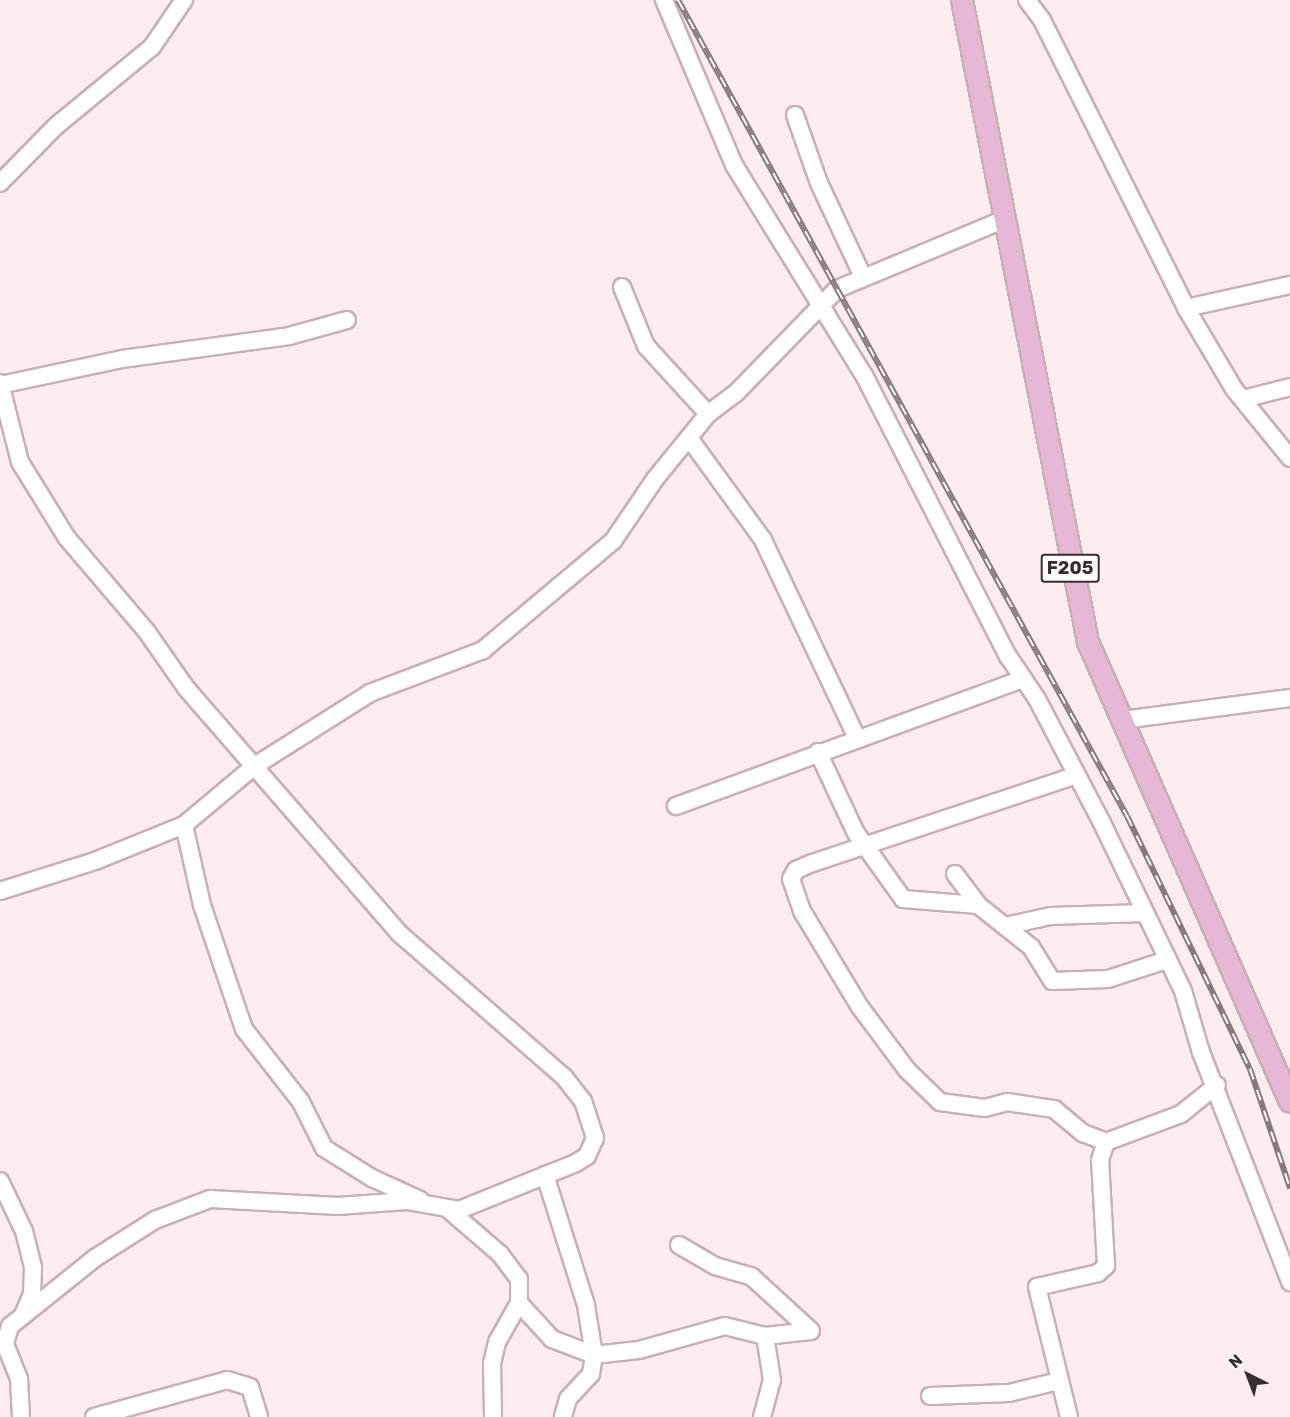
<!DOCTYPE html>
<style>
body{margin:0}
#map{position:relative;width:1290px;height:1417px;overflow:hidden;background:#fdecf0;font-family:Rubik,sans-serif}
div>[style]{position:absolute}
.roads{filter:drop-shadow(2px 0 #c9b0b5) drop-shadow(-2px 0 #c9b0b5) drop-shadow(0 2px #c9b0b5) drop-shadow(0 -2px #c9b0b5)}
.minor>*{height:16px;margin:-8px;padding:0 8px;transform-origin:8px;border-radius:8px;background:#fff}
.major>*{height:20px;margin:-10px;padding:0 10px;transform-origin:10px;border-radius:10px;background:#e7b8d6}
.rail>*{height:6px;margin-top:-3px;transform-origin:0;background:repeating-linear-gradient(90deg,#fefefe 0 11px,#877a7d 0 22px);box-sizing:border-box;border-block:2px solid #877a7d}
span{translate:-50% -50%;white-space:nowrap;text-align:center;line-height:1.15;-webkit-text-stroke:4.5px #fefefe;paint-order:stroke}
.shield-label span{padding:2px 4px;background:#fefefe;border:2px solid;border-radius:4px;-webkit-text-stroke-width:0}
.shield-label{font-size:18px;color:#372d2f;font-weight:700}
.north{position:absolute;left:1218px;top:1345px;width:60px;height:60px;-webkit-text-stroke:4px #fefefe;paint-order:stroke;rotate:318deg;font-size:16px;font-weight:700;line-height:24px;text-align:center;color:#372d2f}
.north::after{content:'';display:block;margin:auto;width:21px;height:27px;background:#372d2f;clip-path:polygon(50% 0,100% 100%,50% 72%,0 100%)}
</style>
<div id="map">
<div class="roads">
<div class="minor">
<div style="left:664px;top:0;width:179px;rotate:67deg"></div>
<div style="left:734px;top:165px;width:249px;rotate:58.3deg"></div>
<div style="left:865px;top:377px;width:314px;rotate:62.9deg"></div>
<div style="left:1008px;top:656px;width:52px;rotate:56deg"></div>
<div style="left:1037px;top:699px;width:138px;rotate:62.3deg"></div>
<div style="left:1101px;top:821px;width:189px;rotate:64.2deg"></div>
<div style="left:1183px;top:991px;width:64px;rotate:73.6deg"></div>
<div style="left:1201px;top:1052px;width:247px;rotate:68.8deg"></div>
<div style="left:1027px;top:0;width:25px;rotate:53deg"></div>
<div style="left:1042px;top:20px;width:322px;rotate:63.4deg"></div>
<div style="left:1186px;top:308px;width:94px;rotate:59.3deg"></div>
<div style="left:1234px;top:389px;width:89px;rotate:50.9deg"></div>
<div style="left:795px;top:115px;width:72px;rotate:70.6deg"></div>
<div style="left:819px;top:183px;width:104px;rotate:64.9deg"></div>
<div style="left:0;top:183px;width:80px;rotate:-45.5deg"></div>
<div style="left:56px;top:126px;width:124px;rotate:-39.5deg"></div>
<div style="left:152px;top:47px;width:57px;rotate:-55.8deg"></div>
<div style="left:622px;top:287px;width:64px;rotate:67.9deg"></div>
<div style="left:646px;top:346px;width:92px;rotate:47.6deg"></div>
<div style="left:1186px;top:308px;width:107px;rotate:-12.5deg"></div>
<div style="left:0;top:383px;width:81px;rotate:75.8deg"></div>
<div style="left:20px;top:462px;width:89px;rotate:58.3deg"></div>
<div style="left:67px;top:538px;width:123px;rotate:49.6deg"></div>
<div style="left:147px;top:632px;width:68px;rotate:55.1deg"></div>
<div style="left:186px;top:688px;width:326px;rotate:49deg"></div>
<div style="left:400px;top:934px;width:218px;rotate:41.1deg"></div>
<div style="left:564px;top:1077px;width:31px;rotate:52deg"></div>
<div style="left:583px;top:1101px;width:39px;rotate:72deg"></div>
<div style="left:595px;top:1138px;width:20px;rotate:114deg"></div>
<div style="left:587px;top:1156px;width:13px;rotate:148deg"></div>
<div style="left:576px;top:1163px;width:126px;rotate:158.1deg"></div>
<div style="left:459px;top:1210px;width:53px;rotate:-170.2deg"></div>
<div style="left:407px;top:1201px;width:69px;rotate:175.9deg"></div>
<div style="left:338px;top:1206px;width:128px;rotate:-176.9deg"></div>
<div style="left:210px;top:1199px;width:59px;rotate:159.1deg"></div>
<div style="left:155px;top:1220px;width:71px;rotate:147.7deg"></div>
<div style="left:95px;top:1258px;width:109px;rotate:141.3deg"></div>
<div style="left:10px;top:1326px;width:19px;rotate:106deg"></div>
<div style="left:5px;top:1344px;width:38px;rotate:68deg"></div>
<div style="left:19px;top:1379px;width:38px;rotate:87deg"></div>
<div style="left:0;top:385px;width:125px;rotate:-12deg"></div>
<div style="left:122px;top:359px;width:169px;rotate:-7.8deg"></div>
<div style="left:289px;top:336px;width:60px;rotate:-15.4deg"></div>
<div style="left:1243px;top:399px;width:49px;rotate:-14.3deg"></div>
<div style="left:689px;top:438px;width:126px;rotate:54deg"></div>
<div style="left:763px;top:540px;width:219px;rotate:64.6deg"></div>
<div style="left:1123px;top:720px;width:168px;rotate:-7.5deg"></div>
<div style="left:818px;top:752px;width:89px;rotate:64.9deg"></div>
<div style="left:856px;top:833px;width:81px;rotate:54.5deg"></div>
<div style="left:903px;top:899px;width:75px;rotate:4.6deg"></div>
<div style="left:978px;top:905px;width:68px;rotate:38.4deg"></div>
<div style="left:1031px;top:947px;width:40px;rotate:58deg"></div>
<div style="left:1052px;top:981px;width:56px;rotate:-2deg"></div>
<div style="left:1108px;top:979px;width:62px;rotate:-17.9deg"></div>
<div style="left:1077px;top:775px;width:279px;rotate:161.6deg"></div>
<div style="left:812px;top:863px;width:17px;rotate:156deg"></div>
<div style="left:796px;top:870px;width:10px;rotate:119deg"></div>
<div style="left:791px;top:879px;width:34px;rotate:71deg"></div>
<div style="left:802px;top:911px;width:112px;rotate:58.9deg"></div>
<div style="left:860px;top:1007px;width:79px;rotate:53.3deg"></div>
<div style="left:907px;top:1070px;width:46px;rotate:44.1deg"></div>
<div style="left:940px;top:1102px;width:45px;rotate:7.6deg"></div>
<div style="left:985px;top:1108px;width:23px;rotate:-15deg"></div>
<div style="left:1007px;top:1102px;width:48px;rotate:8.5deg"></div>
<div style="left:1054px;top:1109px;width:38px;rotate:40deg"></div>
<div style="left:1083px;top:1133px;width:25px;rotate:21deg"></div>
<div style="left:676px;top:806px;width:370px;rotate:-20.1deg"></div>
<div style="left:184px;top:825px;width:82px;rotate:77.3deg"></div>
<div style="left:202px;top:905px;width:131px;rotate:71.3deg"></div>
<div style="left:244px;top:1029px;width:93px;rotate:52deg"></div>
<div style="left:301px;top:1102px;width:51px;rotate:63.4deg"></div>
<div style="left:324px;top:1148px;width:57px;rotate:32deg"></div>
<div style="left:372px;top:1178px;width:53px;rotate:24.6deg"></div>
<div style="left:955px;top:874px;width:39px;rotate:53deg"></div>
<div style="left:0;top:891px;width:100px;rotate:-17.5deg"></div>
<div style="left:95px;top:861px;width:96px;rotate:-22deg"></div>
<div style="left:184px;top:825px;width:90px;rotate:-40deg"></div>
<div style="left:253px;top:767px;width:138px;rotate:-32.3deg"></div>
<div style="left:370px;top:693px;width:121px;rotate:-20.8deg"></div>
<div style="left:483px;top:650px;width:170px;rotate:-40deg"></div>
<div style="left:613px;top:541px;width:75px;rotate:-55.9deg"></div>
<div style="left:655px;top:479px;width:84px;rotate:-50.8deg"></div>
<div style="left:708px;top:414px;width:35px;rotate:-37deg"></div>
<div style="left:736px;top:393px;width:145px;rotate:-45.8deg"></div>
<div style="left:837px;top:289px;width:180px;rotate:-22.6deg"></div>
<div style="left:1005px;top:926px;width:47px;rotate:-12.3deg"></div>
<div style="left:1051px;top:916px;width:93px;rotate:-1.8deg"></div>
<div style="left:545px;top:1175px;width:136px;rotate:72.5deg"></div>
<div style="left:586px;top:1305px;width:51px;rotate:80.9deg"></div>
<div style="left:594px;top:1355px;width:19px;rotate:99deg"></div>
<div style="left:591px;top:1374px;width:34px;rotate:133deg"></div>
<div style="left:568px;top:1399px;width:19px;rotate:106deg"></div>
<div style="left:0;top:1181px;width:55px;rotate:64.4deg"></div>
<div style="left:24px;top:1231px;width:37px;rotate:76deg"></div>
<div style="left:33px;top:1267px;width:27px;rotate:92deg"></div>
<div style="left:32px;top:1294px;width:21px;rotate:113deg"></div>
<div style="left:449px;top:1210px;width:67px;rotate:40.8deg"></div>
<div style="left:500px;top:1254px;width:31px;rotate:53deg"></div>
<div style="left:519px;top:1279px;width:24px;rotate:90deg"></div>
<div style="left:519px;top:1303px;width:45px;rotate:119.4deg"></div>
<div style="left:497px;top:1342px;width:22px;rotate:103deg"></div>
<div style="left:492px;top:1363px;width:54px;rotate:88.9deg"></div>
<div style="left:679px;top:1245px;width:42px;rotate:30.3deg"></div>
<div style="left:715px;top:1266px;width:37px;rotate:16deg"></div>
<div style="left:751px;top:1276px;width:81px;rotate:42.5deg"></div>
<div style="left:519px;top:1303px;width:49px;rotate:47.5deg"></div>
<div style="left:552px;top:1339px;width:45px;rotate:20.9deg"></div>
<div style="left:594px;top:1355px;width:45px;rotate:-6.3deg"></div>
<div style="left:639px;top:1350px;width:89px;rotate:-15.6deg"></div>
<div style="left:725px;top:1326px;width:41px;rotate:14deg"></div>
<div style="left:765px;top:1336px;width:46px;rotate:-6.2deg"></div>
<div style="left:930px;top:1396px;width:79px;rotate:-2.2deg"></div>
<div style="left:1009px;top:1393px;width:51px;rotate:-13.5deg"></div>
<div style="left:94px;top:1417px;width:138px;rotate:-15.5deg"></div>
<div style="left:227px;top:1380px;width:24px;rotate:17deg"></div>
<div style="left:250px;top:1387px;width:31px;rotate:73deg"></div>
<div style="left:762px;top:1417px;width:38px;rotate:-75deg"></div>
<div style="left:772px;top:1380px;width:45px;rotate:-99deg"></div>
<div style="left:1069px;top:1417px;width:134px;rotate:-103.8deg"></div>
<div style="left:1037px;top:1287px;width:63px;rotate:-12.9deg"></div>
<div style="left:1098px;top:1273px;width:11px;rotate:-41deg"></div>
<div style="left:1106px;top:1266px;width:106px;rotate:-93.2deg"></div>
<div style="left:1100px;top:1160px;width:19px;rotate:-72deg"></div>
<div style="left:1106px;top:1142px;width:80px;rotate:-20.5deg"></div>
<div style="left:1181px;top:1114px;width:46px;rotate:-38.9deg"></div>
</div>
<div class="major">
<div style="left:962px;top:0;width:654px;rotate:78.9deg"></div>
<div style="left:1088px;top:642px;width:502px;rotate:66.29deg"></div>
</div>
</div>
<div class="rail">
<div style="left:678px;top:0;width:931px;rotate:61.18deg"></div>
<div style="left:1127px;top:816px;width:281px;rotate:64.1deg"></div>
<div style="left:1250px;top:1069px;width:126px;rotate:71.4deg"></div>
</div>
<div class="shield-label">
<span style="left:1070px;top:568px">F205</span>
</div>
<div class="north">N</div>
</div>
